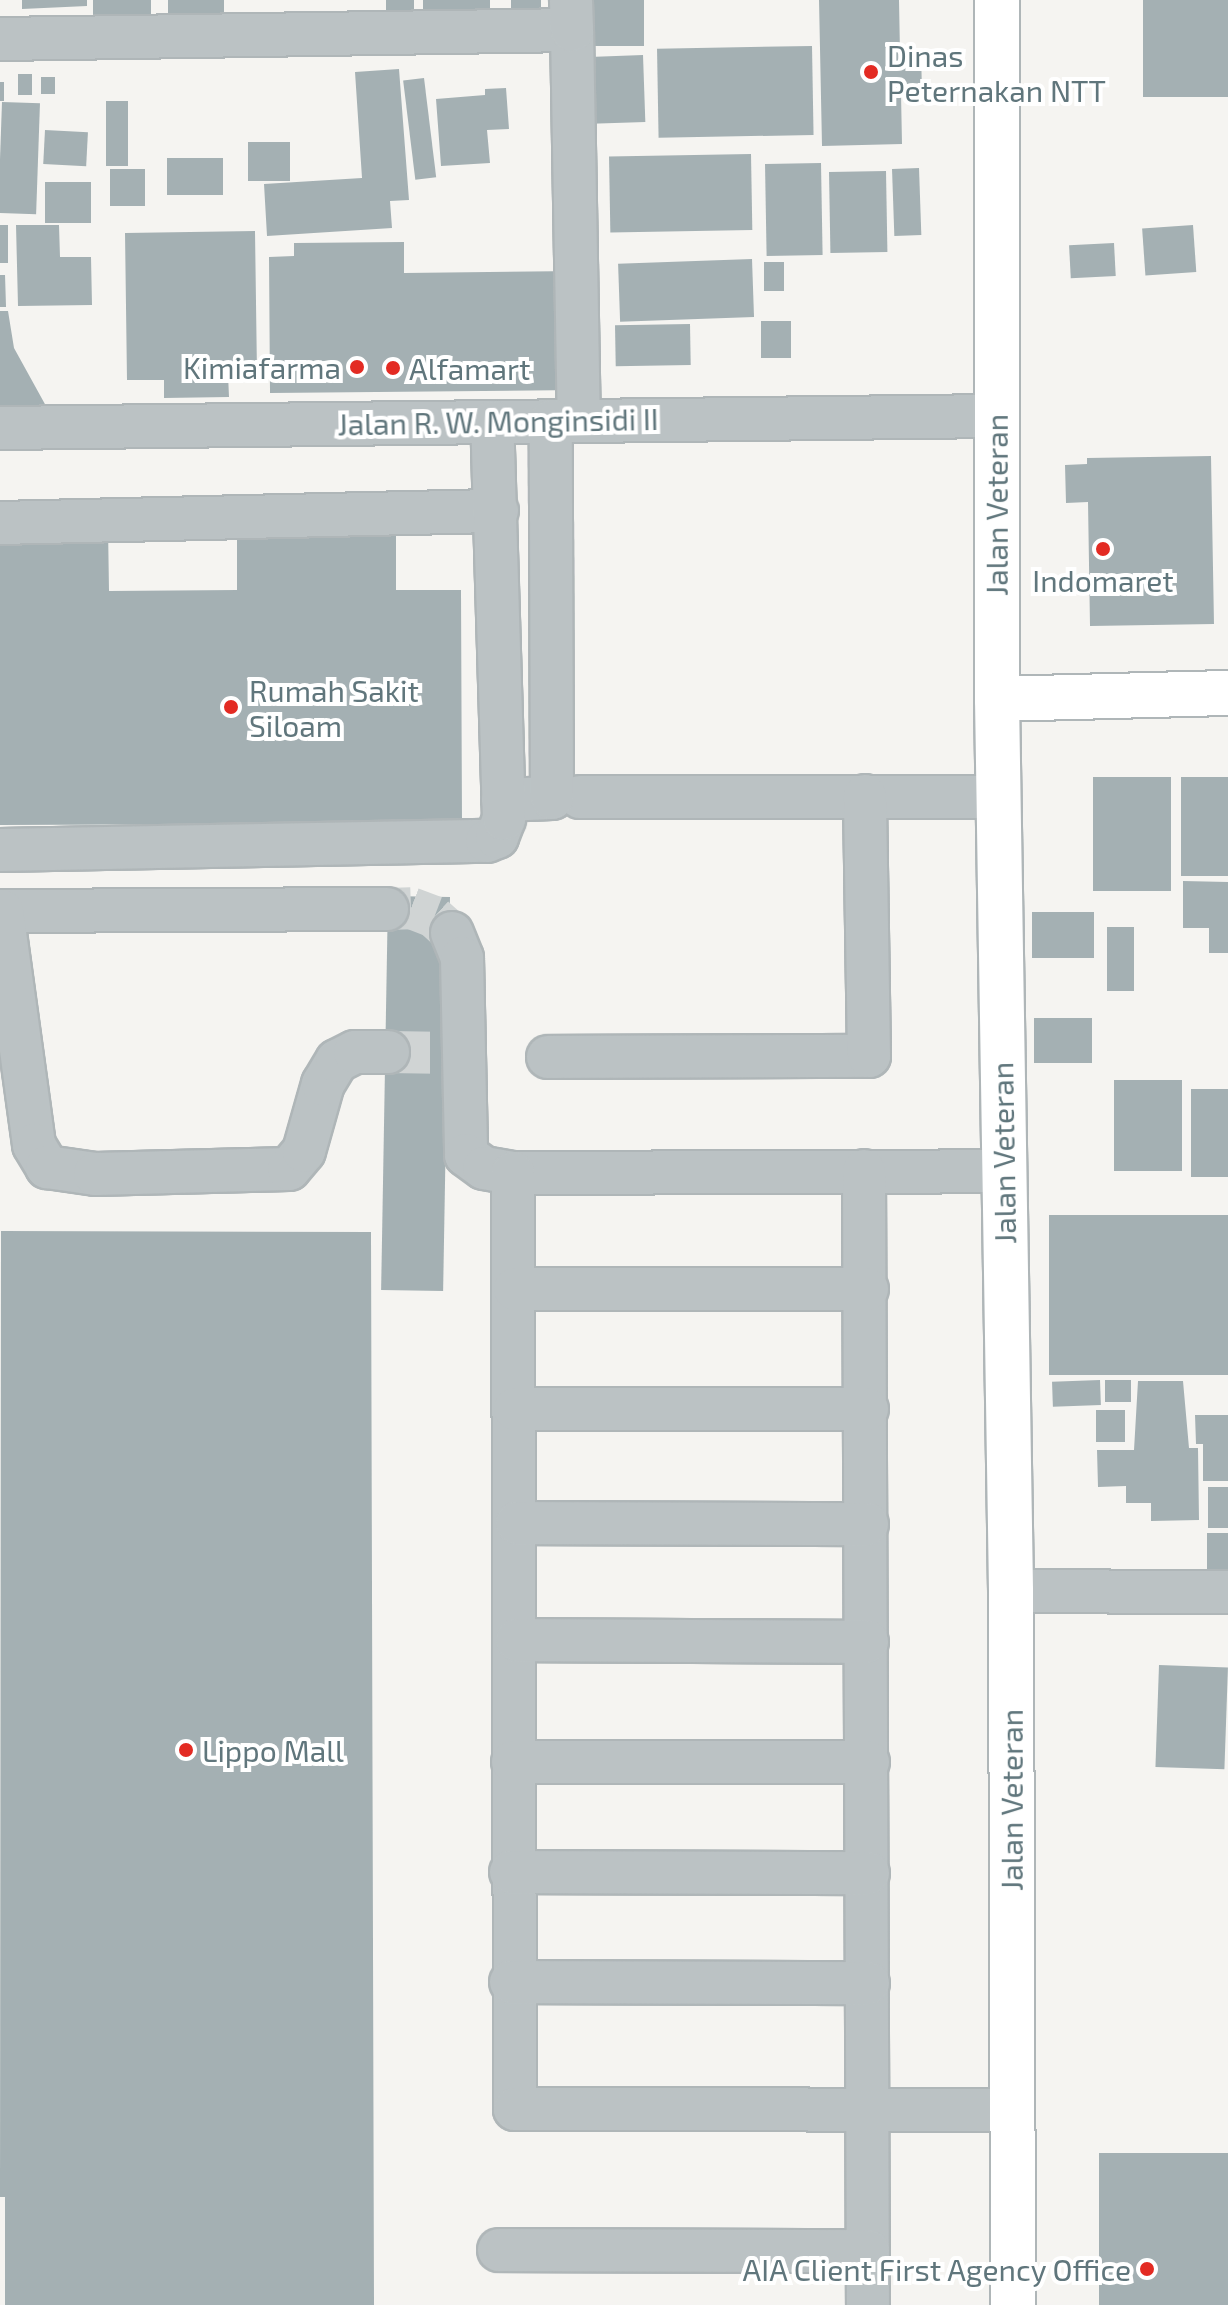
<!DOCTYPE html>
<style>
body{margin:0}
#map{position:relative;width:1228px;height:2305px;overflow:hidden;background:#f5f4f1;font-family:"Exo 2",sans-serif}
div>[style]{position:absolute}
.building>*{inset:0;background:#a4b0b3;transform-origin:0 0}
.minor-tunnel>*{height:42px;margin-top:-21px;transform-origin:0;background:repeating-linear-gradient(90deg,#d0d4d4 0 42px,transparent 0 63px)}
.roads{filter:drop-shadow(2px 0 #afb6b8) drop-shadow(-2px 0 #afb6b8) drop-shadow(0 2px #afb6b8) drop-shadow(0 -2px #afb6b8)}
.minor>*{height:42px;margin:-21px;padding:0 21px;transform-origin:21px;border-radius:21px;background:#bbc2c4}
.major>*{height:44px;margin:-22px;padding:0 22px;transform-origin:22px;border-radius:22px;background:#fff}
.dots>*{width:22px;height:22px;translate:-50% -50%;box-sizing:border-box;border:4px solid #fff;border-radius:50%}
span{translate:-50% -50%;white-space:nowrap;text-align:center;line-height:1.15;-webkit-text-stroke:8px #fff;paint-order:stroke}
.poi-label{font-size:30px;color:#60767c}
.left{translate:0 -50%;text-align:left}
.right{translate:-100% -50%;text-align:right}
.street-label{font-size:30px;color:#60767c}
</style>
<div id="map">
<div class="building">
<div style="clip-path:polygon(22px 0,87px 0,87px 6px,22px 9px)"></div>
<div style="left:93px;top:0;width:58px;height:21px"></div>
<div style="left:168px;top:0;width:56px;height:28px"></div>
<div style="left:386px;top:0;width:28px;height:18px"></div>
<div style="left:423px;top:0;width:67px;height:22px"></div>
<div style="left:511px;top:0;width:30px;height:21px"></div>
<div style="left:590px;top:0;width:54px;height:46px"></div>
<div style="clip-path:polygon(819px 0,899px 0,900px 53px,921px 52px,922px 92px,901px 93px,902px 144px,822px 146px)"></div>
<div style="left:1143px;top:0;width:85px;height:97px"></div>
<div style="left:812px;top:46px;width:89px;height:155px;rotate:89deg"></div>
<div style="left:643px;top:55px;width:67px;height:54px;rotate:88deg"></div>
<div style="clip-path:polygon(399px 69px,409px 200px,390px 201px,392px 228px,267px 236px,264px 184px,362px 178px,355px 72px)"></div>
<div style="left:18px;top:74px;width:14px;height:21px"></div>
<div style="left:41px;top:77px;width:14px;height:17px"></div>
<div style="left:424px;top:78px;width:100px;height:21px;rotate:83deg"></div>
<div style="left:0;top:82px;width:4px;height:19px"></div>
<div style="clip-path:polygon(506px 88px,509px 129px,487px 130px,490px 163px,441px 166px,436px 99px,485px 95px,485px 89px)"></div>
<div style="left:106px;top:101px;width:22px;height:65px"></div>
<div style="left:2px;top:102px;width:38px;height:111px;rotate:2deg"></div>
<div style="left:45px;top:130px;width:43px;height:34px;rotate:3deg"></div>
<div style="left:248px;top:142px;width:42px;height:39px"></div>
<div style="left:751px;top:154px;width:76px;height:142px;rotate:89deg"></div>
<div style="left:223px;top:158px;width:37px;height:56px;rotate:90deg"></div>
<div style="left:821px;top:163px;width:92px;height:56px;rotate:89deg"></div>
<div style="left:919px;top:168px;width:67px;height:27px;rotate:88deg"></div>
<div style="left:110px;top:169px;width:35px;height:37px"></div>
<div style="left:886px;top:171px;width:81px;height:57px;rotate:89deg"></div>
<div style="left:45px;top:182px;width:46px;height:41px"></div>
<div style="left:8px;top:225px;width:38px;height:8px;rotate:90deg"></div>
<div style="clip-path:polygon(16px 225px,59px 225px,60px 257px,91px 257px,92px 305px,18px 306px)"></div>
<div style="left:1193px;top:225px;width:47px;height:51px;rotate:86deg"></div>
<div style="clip-path:polygon(255px 231px,257px 373px,228px 374px,229px 397px,164px 398px,164px 380px,127px 380px,125px 233px)"></div>
<div style="clip-path:polygon(404px 242px,404px 273px,577px 271px,578px 390px,270px 393px,269px 257px,294px 256px,294px 243px)"></div>
<div style="left:1114px;top:243px;width:33px;height:45px;rotate:87deg"></div>
<div style="left:752px;top:259px;width:58px;height:134px;rotate:88deg"></div>
<div style="left:764px;top:262px;width:20px;height:29px"></div>
<div style="clip-path:polygon(0 275px,5px 275px,6px 307px,0 307px)"></div>
<div style="clip-path:polygon(0 311px,8px 311px,14px 348px,46px 406px,0 408px)"></div>
<div style="left:791px;top:321px;width:37px;height:30px;rotate:90deg"></div>
<div style="left:690px;top:324px;width:41px;height:75px;rotate:89deg"></div>
<div style="clip-path:polygon(1211px 456px,1214px 624px,1090px 626px,1088px 502px,1066px 503px,1065px 465px,1087px 464px,1087px 458px)"></div>
<div style="clip-path:polygon(396px 522px,396px 590px,461px 590px,462px 823px,0 825px,0 526px,108px 526px,109px 591px,237px 590px,237px 523px)"></div>
<div style="left:1171px;top:777px;width:114px;height:78px;rotate:90deg"></div>
<div style="left:1181px;top:777px;width:47px;height:99px"></div>
<div style="clip-path:polygon(1183px 881px,1228px 882px,1228px 953px,1209px 953px,1209px 928px,1183px 928px)"></div>
<div style="left:388px;top:896px;width:62px;height:394px;rotate:1deg"></div>
<div style="left:1032px;top:912px;width:62px;height:46px"></div>
<div style="left:1107px;top:927px;width:27px;height:64px"></div>
<div style="left:1034px;top:1018px;width:58px;height:45px"></div>
<div style="left:1114px;top:1080px;width:68px;height:91px"></div>
<div style="left:1191px;top:1089px;width:37px;height:88px"></div>
<div style="left:1049px;top:1215px;width:179px;height:160px"></div>
<div style="clip-path:polygon(1px 1231px,371px 1232px,374px 2305px,5px 2305px,5px 2197px,0 2197px)"></div>
<div style="left:1100px;top:1380px;width:25px;height:48px;rotate:88deg"></div>
<div style="left:1105px;top:1380px;width:26px;height:22px"></div>
<div style="clip-path:polygon(1138px 1381px,1183px 1381px,1189px 1448px,1198px 1448px,1199px 1520px,1151px 1521px,1151px 1503px,1126px 1503px,1126px 1486px,1098px 1487px,1097px 1450px,1134px 1450px)"></div>
<div style="left:1096px;top:1410px;width:29px;height:32px"></div>
<div style="clip-path:polygon(1195px 1415px,1228px 1415px,1228px 1481px,1203px 1481px,1203px 1444px,1196px 1444px)"></div>
<div style="left:1208px;top:1487px;width:20px;height:41px"></div>
<div style="left:1228px;top:1533px;width:37px;height:21px;rotate:90deg"></div>
<div style="left:1159px;top:1665px;width:69px;height:102px;rotate:2deg"></div>
<div style="left:1099px;top:2153px;width:129px;height:152px"></div>
</div>
<div class="minor-tunnel">
<div style="left:387px;top:909px;width:24px;rotate:-2deg"></div>
<div style="left:411px;top:908px;width:25px;rotate:21deg"></div>
<div style="left:434px;top:917px;width:24px;rotate:42deg"></div>
<div style="left:388px;top:1052px;width:64px;rotate:0.9deg"></div>
</div>
<div class="roads">
<div class="minor">
<div style="left:572px;top:30px;width:390px;rotate:89deg"></div>
<div style="left:0;top:39px;width:572px;rotate:-0.9deg"></div>
<div style="left:572px;top:30px;width:30px;rotate:-92deg"></div>
<div style="left:0;top:428px;width:996px;rotate:-0.69deg"></div>
<div style="left:0;top:523px;width:497px;rotate:-1.4deg"></div>
<div style="left:580px;top:797px;width:419px"></div>
<div style="left:503px;top:800px;width:49px;rotate:-2.3deg"></div>
<div style="left:552px;top:798px;width:377px;rotate:-90.2deg"></div>
<div style="left:0;top:850px;width:487px;rotate:-1.1deg"></div>
<div style="left:487px;top:841px;width:11px;rotate:-22deg"></div>
<div style="left:497px;top:837px;width:19px;rotate:-69deg"></div>
<div style="left:504px;top:819px;width:397px;rotate:-91.7deg"></div>
<div style="left:0;top:911px;width:387px;rotate:-0.3deg"></div>
<div style="left:2px;top:911px;width:236px;rotate:82.2deg"></div>
<div style="left:34px;top:1145px;width:26px;rotate:59deg"></div>
<div style="left:47px;top:1167px;width:49px;rotate:8.3deg"></div>
<div style="left:95px;top:1174px;width:194px;rotate:-1.5deg"></div>
<div style="left:289px;top:1169px;width:23px;rotate:-50deg"></div>
<div style="left:304px;top:1151px;width:70px;rotate:-74.2deg"></div>
<div style="left:323px;top:1084px;width:27px;rotate:-59deg"></div>
<div style="left:337px;top:1061px;width:20px;rotate:-27deg"></div>
<div style="left:355px;top:1052px;width:33px"></div>
<div style="left:452px;top:933px;width:27px;rotate:68deg"></div>
<div style="left:462px;top:958px;width:197px;rotate:88.8deg"></div>
<div style="left:466px;top:1155px;width:22px;rotate:36deg"></div>
<div style="left:484px;top:1168px;width:29px;rotate:10deg"></div>
<div style="left:513px;top:1173px;width:489px;rotate:-0.2deg"></div>
<div style="left:548px;top:1057px;width:321px;rotate:-0.2deg"></div>
<div style="left:869px;top:1056px;width:260px;rotate:-90.9deg"></div>
<div style="left:864px;top:1171px;width:1134px;rotate:89.8deg"></div>
<div style="left:513px;top:1173px;width:936px;rotate:89.88deg"></div>
<div style="left:515px;top:2109px;width:497px;rotate:0.1deg"></div>
<div style="left:515px;top:1289px;width:352px"></div>
<div style="left:515px;top:1409px;width:352px"></div>
<div style="left:517px;top:1523px;width:350px;rotate:0.2deg"></div>
<div style="left:1011px;top:1591px;width:217px;rotate:0.3deg"></div>
<div style="left:517px;top:1640px;width:350px;rotate:0.3deg"></div>
<div style="left:513px;top:1762px;width:355px"></div>
<div style="left:511px;top:1872px;width:357px;rotate:0.2deg"></div>
<div style="left:511px;top:1982px;width:357px;rotate:0.2deg"></div>
<div style="left:499px;top:2250px;width:369px;rotate:0.2deg"></div>
</div>
<div class="major">
<div style="left:997px;top:0;width:699px;rotate:90deg"></div>
<div style="left:997px;top:699px;width:892px;rotate:89.1deg"></div>
<div style="left:1011px;top:1591px;width:714px;rotate:89.84deg"></div>
<div style="left:997px;top:699px;width:231px;rotate:-1.5deg"></div>
</div>
</div>
<div class="dots">
<div style="left:871px;top:72px;background:#e32b23"></div>
<div style="left:357px;top:367px;background:#e32b23"></div>
<div style="left:393px;top:368px;background:#e32b23"></div>
<div style="left:1103px;top:549px;background:#e32b23"></div>
<div style="left:231px;top:707px;background:#e32b23"></div>
<div style="left:186px;top:1750px;background:#e32b23"></div>
<div style="left:1147px;top:2269px;background:#e32b23"></div>
</div>
<div class="poi-label">
<span class="left" style="left:887px;top:72px">Dinas<br>Peternakan NTT</span>
<span class="right" style="left:341px;top:367px">Kimiafarma</span>
<span class="left" style="left:409px;top:368px">Alfamart</span>
<span style="left:1103px;top:580px">Indomaret</span>
<span class="left" style="left:249px;top:707px">Rumah Sakit<br>Siloam</span>
<span class="left" style="left:202px;top:1750px">Lippo Mall</span>
<span class="right" style="left:1131px;top:2269px">AIA Client First Agency Office</span>
</div>
<div class="street-label">
<span style="left:498px;top:421px;rotate:-1deg">Jalan R. W. Monginsidi II</span>
<span style="left:996px;top:505px;rotate:-90deg">Jalan Veteran</span>
<span style="left:1003px;top:1153px;rotate:-91deg">Jalan Veteran</span>
<span style="left:1011px;top:1800px;rotate:-90deg">Jalan Veteran</span>
</div>
</div>
